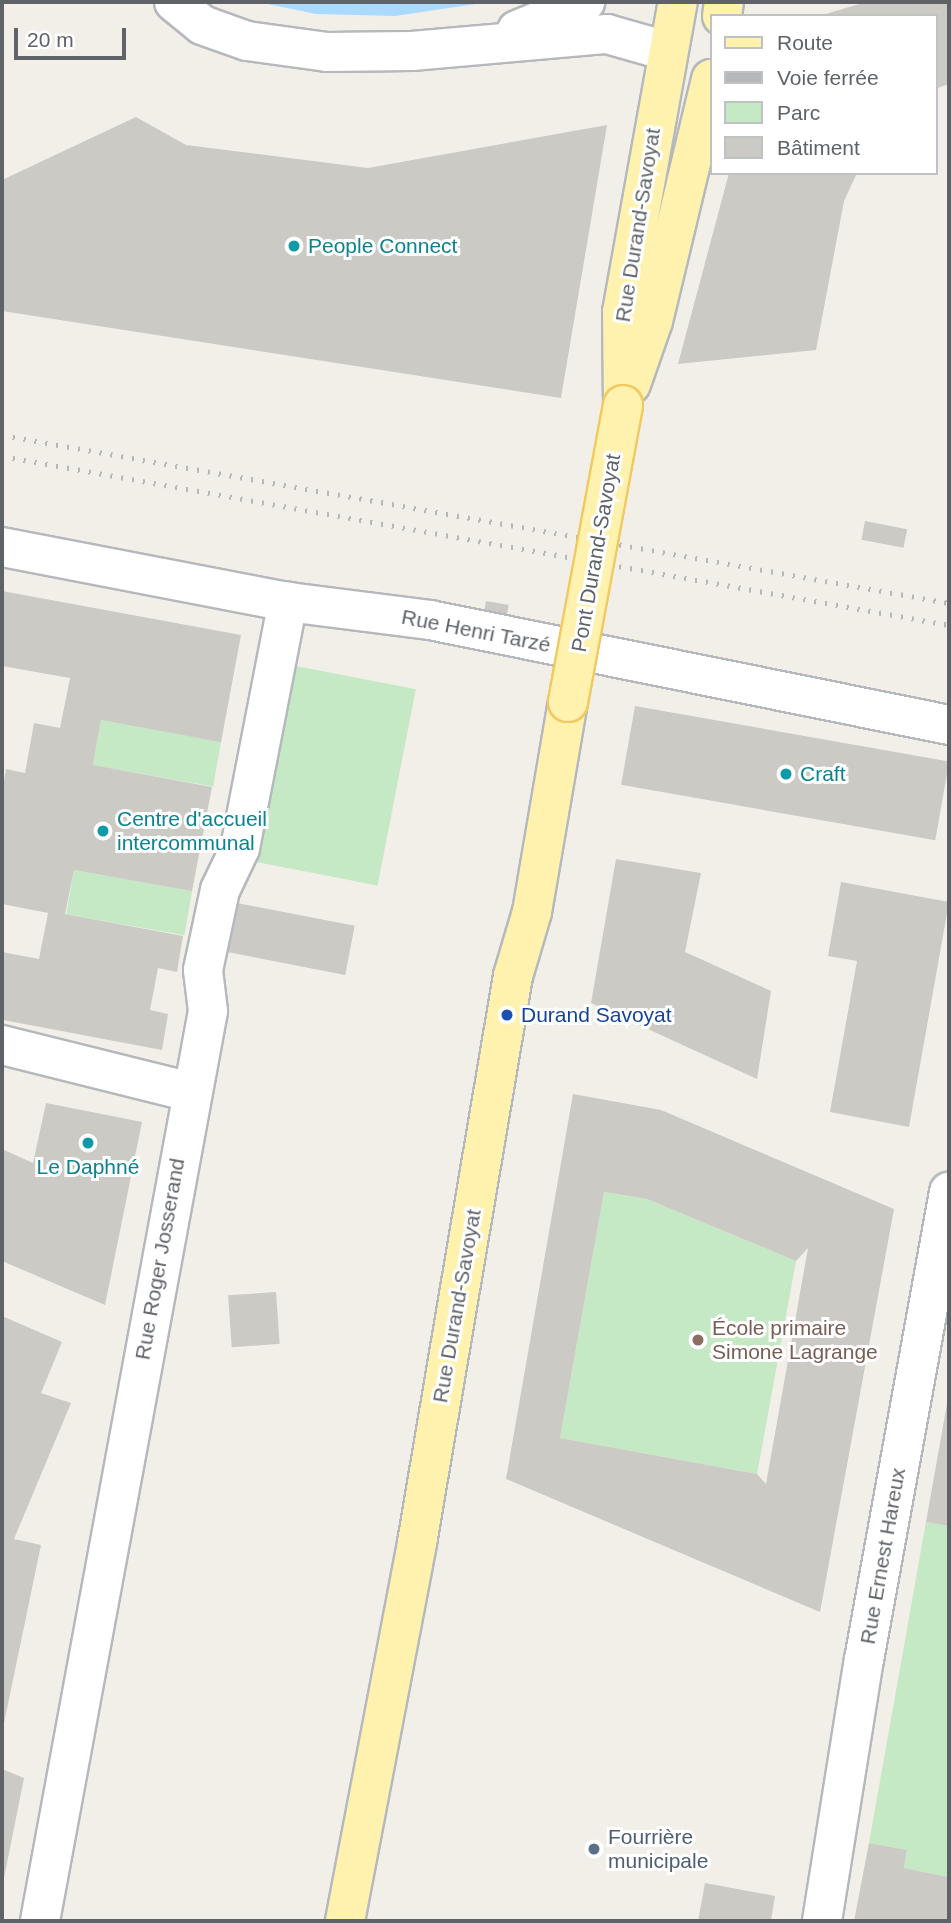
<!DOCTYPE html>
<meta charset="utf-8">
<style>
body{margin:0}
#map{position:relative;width:951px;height:1923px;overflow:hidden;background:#f1efe8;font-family:Arial,sans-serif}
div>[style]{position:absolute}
.green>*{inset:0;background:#c5e8c5;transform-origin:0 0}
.water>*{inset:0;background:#aadaff}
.building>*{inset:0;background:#cccac5;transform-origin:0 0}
.roads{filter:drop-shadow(2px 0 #b5b8bc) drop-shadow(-2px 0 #b5b8bc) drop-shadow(0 2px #b5b8bc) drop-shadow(0 -2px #b5b8bc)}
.minor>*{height:38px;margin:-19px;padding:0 19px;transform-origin:19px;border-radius:19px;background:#fff}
.major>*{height:38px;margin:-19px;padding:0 19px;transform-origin:19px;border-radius:19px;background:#fff2af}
.rail>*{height:5px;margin-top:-2.5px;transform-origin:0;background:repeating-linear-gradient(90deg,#b6b7b8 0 2px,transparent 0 11px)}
.bridges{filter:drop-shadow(2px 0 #f2c960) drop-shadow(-2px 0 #f2c960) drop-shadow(0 2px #f2c960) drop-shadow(0 -2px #f2c960)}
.major-bridge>*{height:38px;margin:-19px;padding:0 19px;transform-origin:19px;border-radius:19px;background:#fff2af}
.dots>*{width:19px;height:19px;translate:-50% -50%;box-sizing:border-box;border:4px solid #fff;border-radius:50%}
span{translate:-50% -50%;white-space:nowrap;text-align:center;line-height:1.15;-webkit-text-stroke:6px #fff;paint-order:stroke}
.street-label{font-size:21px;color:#5f6368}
.culture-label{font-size:21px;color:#0d838f}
.left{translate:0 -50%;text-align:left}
.transit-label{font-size:21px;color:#164399}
.education-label{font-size:21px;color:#785e54}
.service-label{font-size:21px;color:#4e5e75}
.frame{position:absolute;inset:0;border:4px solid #5f6368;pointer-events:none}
.legend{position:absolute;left:710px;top:14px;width:228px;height:161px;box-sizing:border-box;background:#fff;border:2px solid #bfc1c3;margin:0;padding:9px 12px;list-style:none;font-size:21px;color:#5f6368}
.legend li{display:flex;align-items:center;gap:14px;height:35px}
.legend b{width:35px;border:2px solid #bfc1c3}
.scale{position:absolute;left:14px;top:28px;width:112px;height:32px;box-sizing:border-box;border:4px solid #5f6368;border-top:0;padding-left:9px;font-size:21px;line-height:24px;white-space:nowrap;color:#5f6368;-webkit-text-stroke:5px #fff;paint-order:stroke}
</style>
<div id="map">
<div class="green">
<div style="left:296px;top:666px;width:122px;height:200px;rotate:11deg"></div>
<div style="left:101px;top:720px;width:122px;height:46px;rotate:10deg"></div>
<div style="left:74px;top:870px;width:120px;height:45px;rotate:10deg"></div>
<div style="clip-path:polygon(604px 1192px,647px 1199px,796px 1261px,757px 1474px,560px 1438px)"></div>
<div style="clip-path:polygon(926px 1522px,949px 1526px,949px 1877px,904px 1868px,907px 1850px,869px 1843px)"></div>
</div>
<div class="water">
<div style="clip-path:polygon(258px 2px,489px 2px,395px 16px,316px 14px)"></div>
</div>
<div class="building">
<div style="clip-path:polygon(866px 2px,949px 2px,949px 84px,935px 89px,935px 16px,819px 16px)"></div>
<div style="clip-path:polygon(136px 117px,186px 145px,368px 168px,607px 125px,561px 398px,2px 311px,2px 180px)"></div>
<div style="clip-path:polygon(729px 173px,857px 173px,844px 201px,816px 350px,678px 364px)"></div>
<div style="left:865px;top:521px;width:43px;height:19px;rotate:11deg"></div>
<div style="clip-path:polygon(2px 591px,241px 635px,221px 742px,101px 720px,93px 765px,212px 787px,192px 891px,74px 870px,65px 914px,183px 936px,177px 972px,158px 968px,150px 1010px,168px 1014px,162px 1050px,3px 1020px,2px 952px,39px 959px,48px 913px,2px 904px,2px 793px,6px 769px,25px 773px,34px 723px,60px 728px,70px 678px,2px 666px)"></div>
<div style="left:486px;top:601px;width:23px;height:9px;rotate:10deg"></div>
<div style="left:635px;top:706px;width:319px;height:80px;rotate:10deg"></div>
<div style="clip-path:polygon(616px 859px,701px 873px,685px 952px,771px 991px,757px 1079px,591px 1003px)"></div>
<div style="clip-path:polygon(841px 882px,949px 902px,909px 1127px,830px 1112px,857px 961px,828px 956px)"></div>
<div style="left:232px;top:902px;width:125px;height:50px;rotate:11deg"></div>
<div style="clip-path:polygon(evenodd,573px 1094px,661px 1110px,894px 1209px,820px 1612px,506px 1479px,573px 1094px,604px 1192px,647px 1199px,796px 1261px,808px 1248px,766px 1484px,757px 1474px,560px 1438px,604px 1192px)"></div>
<div style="clip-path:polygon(46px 1103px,142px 1122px,105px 1305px,2px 1261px,2px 1149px,33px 1163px)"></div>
<div style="left:276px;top:1292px;width:52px;height:48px;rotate:86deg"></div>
<div style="clip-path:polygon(2px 1316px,62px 1342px,41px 1393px,71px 1403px,14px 1539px,41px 1545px,3px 1728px)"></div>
<div style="clip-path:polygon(948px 1398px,949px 1398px,949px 1526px,926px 1522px)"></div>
<div style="clip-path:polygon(2px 1769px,24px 1778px,3px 1883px,2px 1882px)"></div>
<div style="clip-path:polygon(869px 1843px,907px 1850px,904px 1868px,949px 1877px,949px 1921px,854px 1921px)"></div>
<div style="clip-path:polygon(705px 1883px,775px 1896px,771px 1921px,698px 1921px)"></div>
</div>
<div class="roads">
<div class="minor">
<div style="left:174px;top:2px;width:36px;rotate:39deg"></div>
<div style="left:202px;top:25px;width:48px;rotate:19.6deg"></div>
<div style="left:247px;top:41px;width:81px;rotate:7.8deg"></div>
<div style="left:327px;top:52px;width:85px;rotate:-0.7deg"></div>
<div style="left:412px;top:51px;width:196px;rotate:-5deg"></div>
<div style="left:607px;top:34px;width:62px;rotate:15.8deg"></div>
<div style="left:517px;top:30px;width:74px;rotate:-22.4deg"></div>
<div style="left:2px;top:547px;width:291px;rotate:10.9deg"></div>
<div style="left:288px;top:602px;width:143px;rotate:7.2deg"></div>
<div style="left:430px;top:620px;width:530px;rotate:11.44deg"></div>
<div style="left:2px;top:1045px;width:194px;rotate:14deg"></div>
<div style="left:40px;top:1921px;width:925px;rotate:-79.54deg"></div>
<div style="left:208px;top:1011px;width:41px;rotate:-97deg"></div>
<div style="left:203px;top:970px;width:82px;rotate:-78deg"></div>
<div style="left:220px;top:890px;width:47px;rotate:-64.5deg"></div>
<div style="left:240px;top:848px;width:251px;rotate:-79deg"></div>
<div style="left:822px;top:1921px;width:264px;rotate:-80.9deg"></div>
<div style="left:864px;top:1660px;width:476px;rotate:-79.7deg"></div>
</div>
<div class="major">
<div style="left:722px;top:16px;width:14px;rotate:-82deg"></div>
<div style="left:631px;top:384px;width:67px;rotate:-70.8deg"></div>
<div style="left:653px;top:321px;width:249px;rotate:-76.5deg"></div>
<div style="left:623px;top:405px;width:93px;rotate:-90.6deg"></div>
<div style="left:622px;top:312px;width:315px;rotate:-79.8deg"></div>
<div style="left:345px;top:1921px;width:385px;rotate:-79.2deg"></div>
<div style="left:417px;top:1543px;width:575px;rotate:-80.39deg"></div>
<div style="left:513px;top:976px;width:67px;rotate:-73.5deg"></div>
<div style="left:532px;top:912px;width:213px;rotate:-80.3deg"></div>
</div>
</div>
<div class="rail">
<div style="left:2px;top:435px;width:962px;rotate:10.06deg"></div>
<div style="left:2px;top:456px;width:962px;rotate:10.12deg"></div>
</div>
<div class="bridges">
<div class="major-bridge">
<div style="left:568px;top:702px;width:302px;rotate:-79.5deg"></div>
</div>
</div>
<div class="dots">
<div style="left:294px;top:246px;background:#0f9aa8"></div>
<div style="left:786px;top:774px;background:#0f9aa8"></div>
<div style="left:103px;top:831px;background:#0f9aa8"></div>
<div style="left:507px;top:1015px;background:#1a4fb4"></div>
<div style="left:88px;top:1143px;background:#0f9aa8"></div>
<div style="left:698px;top:1340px;background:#8d6e63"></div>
<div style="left:594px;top:1849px;background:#5c6f8a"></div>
</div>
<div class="street-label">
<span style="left:638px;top:225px;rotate:-81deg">Rue Durand-Savoyat</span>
<span style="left:596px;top:553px;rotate:-80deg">Pont Durand-Savoyat</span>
<span style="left:476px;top:631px;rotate:11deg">Rue Henri Tarzé</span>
<span style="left:160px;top:1259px;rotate:-80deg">Rue Roger Josserand</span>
<span style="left:457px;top:1306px;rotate:-80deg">Rue Durand-Savoyat</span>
<span style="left:883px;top:1556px;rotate:-80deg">Rue Ernest Hareux</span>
</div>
<div class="culture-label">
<span class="left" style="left:308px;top:246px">People Connect</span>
<span class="left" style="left:800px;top:774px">Craft</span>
<span class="left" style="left:117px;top:831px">Centre d'accueil<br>intercommunal</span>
<span style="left:88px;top:1167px">Le Daphné</span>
</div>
<div class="transit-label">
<span class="left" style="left:521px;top:1015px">Durand Savoyat</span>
</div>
<div class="education-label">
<span class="left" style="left:712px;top:1340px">École primaire<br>Simone Lagrange</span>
</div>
<div class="service-label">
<span class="left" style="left:608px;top:1849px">Fourrière<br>municipale</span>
</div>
<div class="frame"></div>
<ul class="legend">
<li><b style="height:9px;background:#fff2af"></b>Route</li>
<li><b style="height:9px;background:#b6b7b8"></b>Voie ferrée</li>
<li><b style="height:19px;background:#c5e8c5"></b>Parc</li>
<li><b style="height:19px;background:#cccac5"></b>Bâtiment</li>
</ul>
<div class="scale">20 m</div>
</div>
